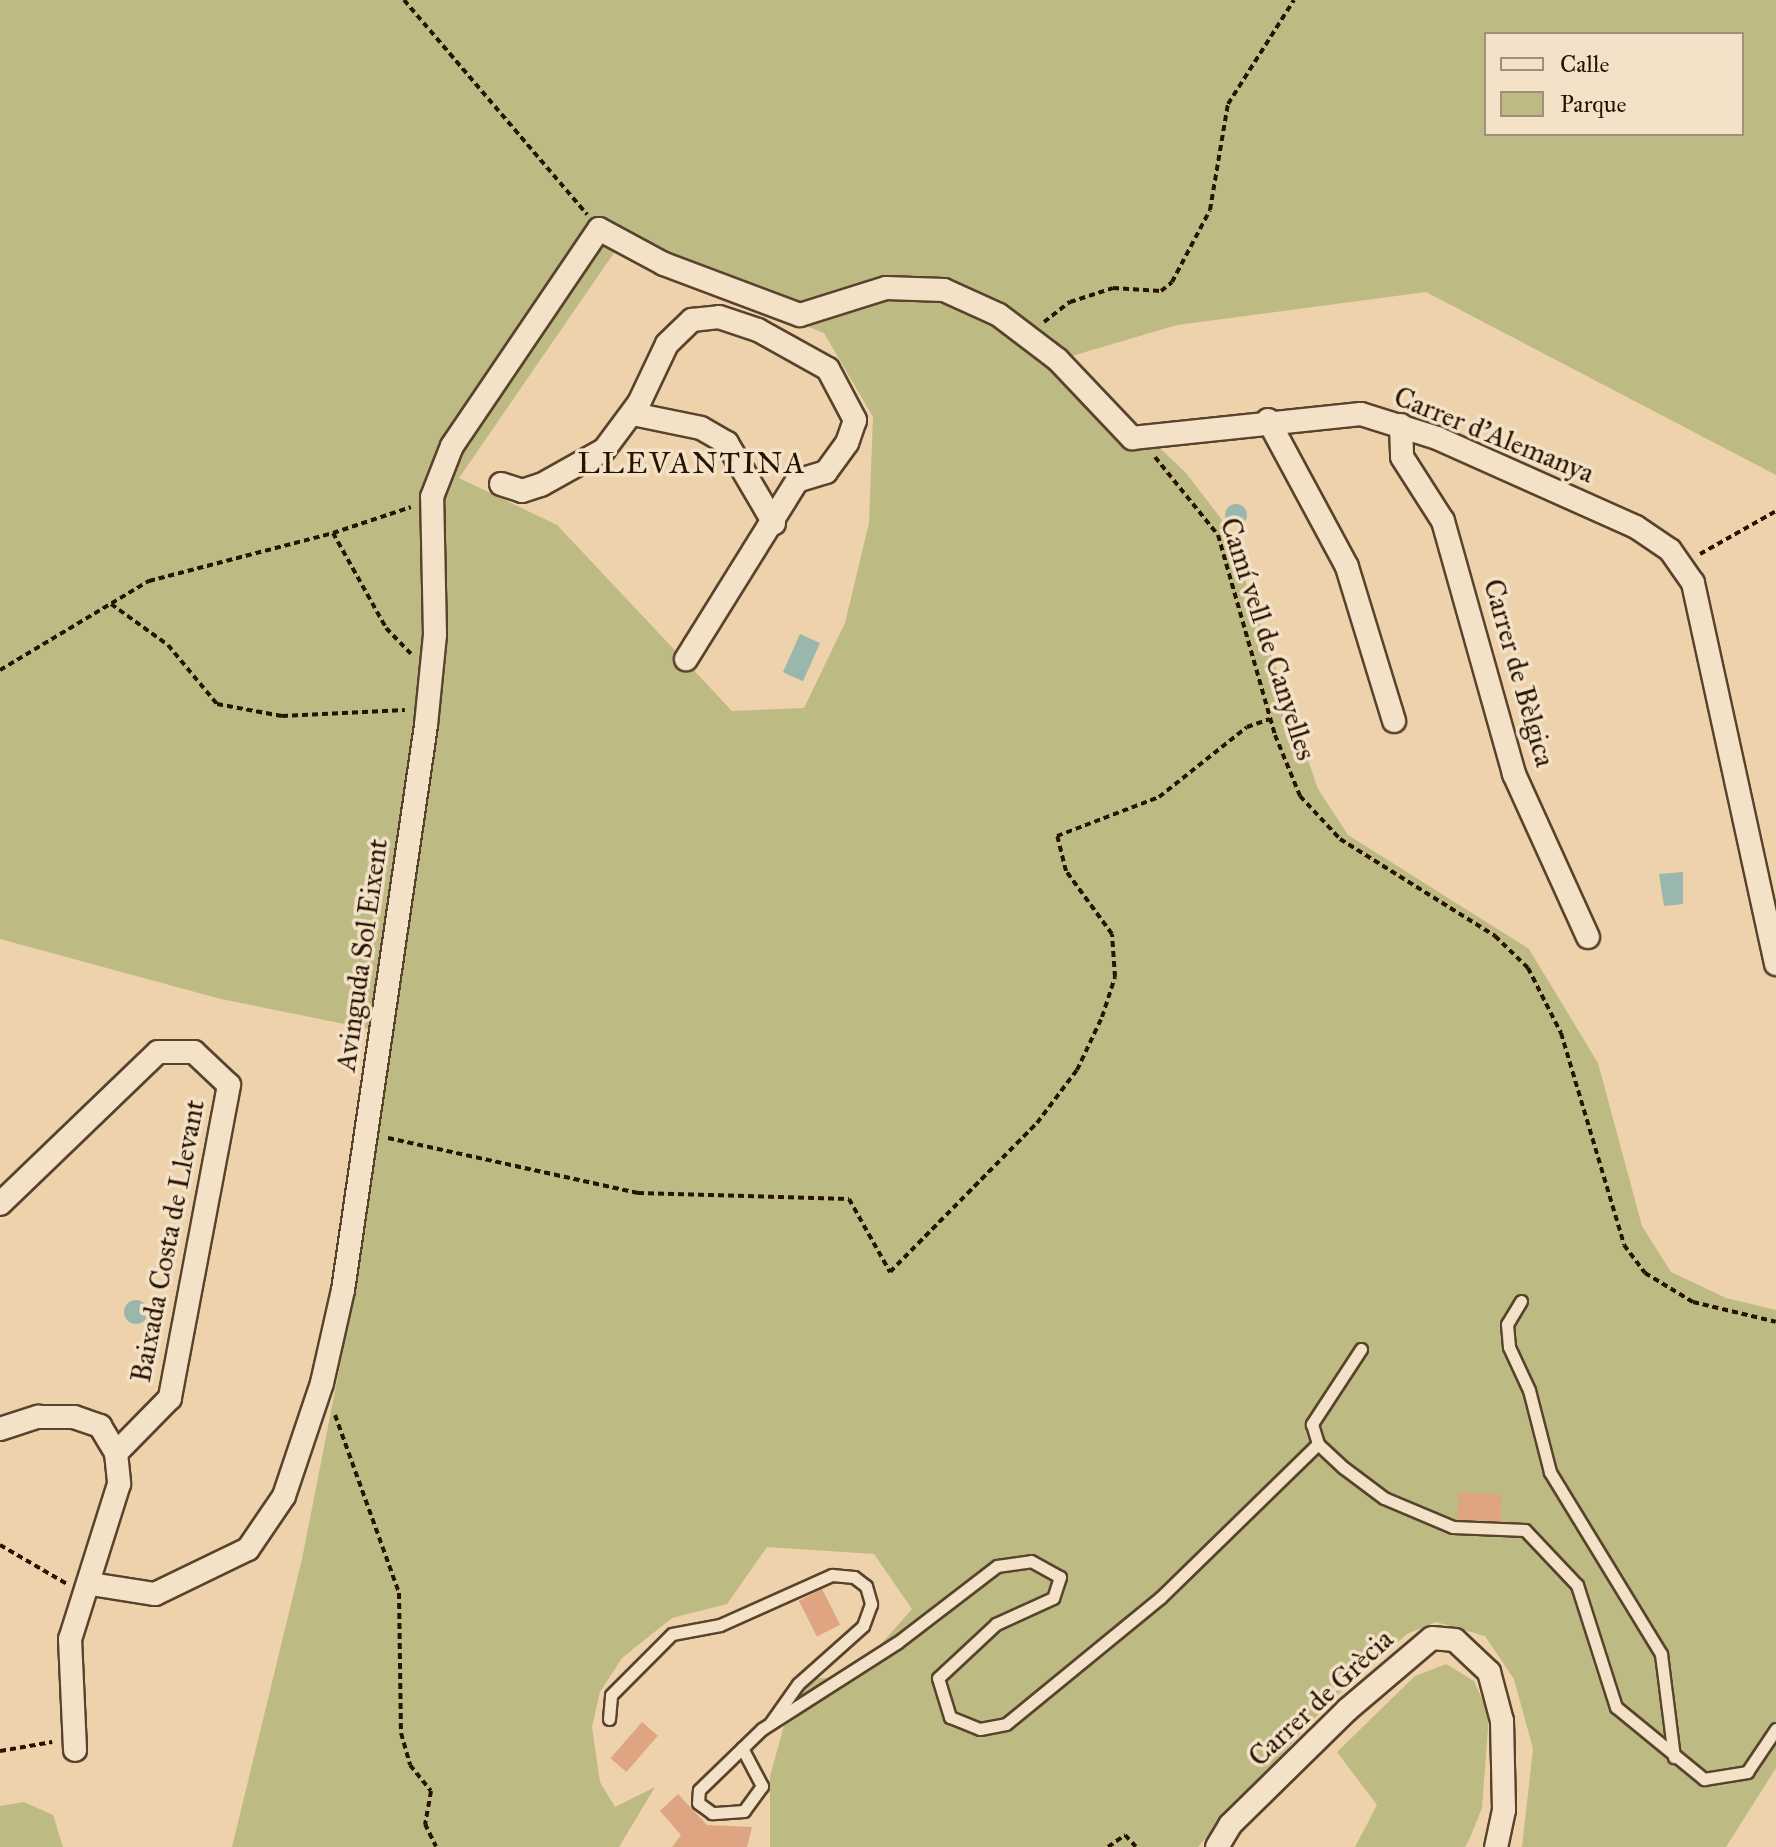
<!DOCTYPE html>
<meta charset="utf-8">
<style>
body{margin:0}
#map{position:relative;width:1776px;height:1847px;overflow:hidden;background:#edd2ab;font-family:"IM FELL Great Primer",serif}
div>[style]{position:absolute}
.green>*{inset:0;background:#beba84}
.water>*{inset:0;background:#99b7ad;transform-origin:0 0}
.round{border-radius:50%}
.building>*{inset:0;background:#dfa481;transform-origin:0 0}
.path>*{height:4px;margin-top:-2px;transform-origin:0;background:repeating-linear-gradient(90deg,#281301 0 6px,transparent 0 10px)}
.roads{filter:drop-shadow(2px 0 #59432c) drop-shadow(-2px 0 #59432c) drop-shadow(0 2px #59432c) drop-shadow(0 -2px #59432c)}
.service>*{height:11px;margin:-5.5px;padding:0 5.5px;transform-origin:5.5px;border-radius:5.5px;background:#f3e2c8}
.minor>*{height:22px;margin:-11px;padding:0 11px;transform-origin:11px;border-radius:11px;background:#f3e2c8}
span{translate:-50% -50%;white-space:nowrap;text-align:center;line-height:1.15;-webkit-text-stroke:7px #f3e2c8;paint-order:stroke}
.street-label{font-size:28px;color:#281301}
.neighbourhood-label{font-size:30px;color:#281301;letter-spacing:2px}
.legend{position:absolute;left:1484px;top:32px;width:260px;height:104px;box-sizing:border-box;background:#f3e2c8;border:2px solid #a28f78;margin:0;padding:10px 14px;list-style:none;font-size:24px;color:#281301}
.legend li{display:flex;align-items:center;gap:16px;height:40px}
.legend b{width:40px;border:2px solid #a28f78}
</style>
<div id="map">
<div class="green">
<div style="clip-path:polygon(evenodd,0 0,1776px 0,1776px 475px,1426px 292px,1177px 325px,1065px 358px,1186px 473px,1226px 525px,1318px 789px,1348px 835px,1529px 949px,1598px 1063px,1642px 1226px,1671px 1272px,1726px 1298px,1776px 1310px,1776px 1768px,1726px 1847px,1522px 1847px,1533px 1749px,1514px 1679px,1485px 1636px,1436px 1622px,1407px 1634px,1332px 1699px,1198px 1847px,770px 1847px,770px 1776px,791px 1701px,815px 1678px,851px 1678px,912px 1609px,874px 1554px,767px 1547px,727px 1604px,672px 1618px,622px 1658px,600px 1692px,592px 1727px,600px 1782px,615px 1807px,655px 1787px,619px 1847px,232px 1847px,302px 1559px,348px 1325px,389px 1033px,221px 999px,0 939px,0 0,1486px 34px,1742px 34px,1742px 134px,1486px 134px,1486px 34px,0 0,616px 250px,824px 333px,873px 417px,869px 523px,845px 623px,804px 708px,732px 711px,557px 525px,459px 478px,616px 250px)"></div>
<div style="clip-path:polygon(1446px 1664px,1474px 1681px,1489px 1715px,1482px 1808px,1469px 1840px,1465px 1847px,1355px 1847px,1377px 1805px,1337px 1752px,1415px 1676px)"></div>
<div style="clip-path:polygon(24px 1802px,53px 1815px,63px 1847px,0 1847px,0 1806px)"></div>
</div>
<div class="water">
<div class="round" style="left:1225px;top:504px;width:22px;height:22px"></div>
<div style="left:800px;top:634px;width:22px;height:42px;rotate:24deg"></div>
<div style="clip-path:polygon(1683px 872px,1683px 904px,1664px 906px,1659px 874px)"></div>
<div class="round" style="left:124px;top:1300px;width:24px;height:24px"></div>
</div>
<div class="building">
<div style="left:1459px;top:1492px;width:43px;height:27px;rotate:4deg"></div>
<div style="left:822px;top:1589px;width:40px;height:26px;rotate:63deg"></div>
<div style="left:642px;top:1722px;width:21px;height:48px;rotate:41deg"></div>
<div style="clip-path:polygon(678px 1794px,707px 1825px,752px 1827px,747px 1847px,672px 1847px,681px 1835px,660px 1811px)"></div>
</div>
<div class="path">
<div style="left:404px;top:0;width:282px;rotate:49.5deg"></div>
<div style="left:1044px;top:322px;width:33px;rotate:-38deg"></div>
<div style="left:1070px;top:302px;width:45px;rotate:-18deg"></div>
<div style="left:1113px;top:288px;width:48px;rotate:3.6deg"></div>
<div style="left:1161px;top:291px;width:14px;rotate:-39deg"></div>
<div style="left:1172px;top:282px;width:81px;rotate:-62.2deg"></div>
<div style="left:1210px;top:210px;width:108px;rotate:-80.4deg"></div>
<div style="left:1228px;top:104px;width:123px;rotate:-57.6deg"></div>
<div style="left:1155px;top:457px;width:100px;rotate:51.1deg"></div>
<div style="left:1218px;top:535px;width:208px;rotate:74.1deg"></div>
<div style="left:1275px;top:735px;width:66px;rotate:67.7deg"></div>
<div style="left:1300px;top:796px;width:59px;rotate:47.1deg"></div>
<div style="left:1340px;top:839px;width:183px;rotate:32deg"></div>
<div style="left:1495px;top:936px;width:46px;rotate:44.1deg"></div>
<div style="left:1528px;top:968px;width:73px;rotate:63.1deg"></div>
<div style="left:1561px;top:1033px;width:221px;rotate:73.4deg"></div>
<div style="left:1624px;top:1245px;width:35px;rotate:53deg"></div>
<div style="left:1645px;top:1273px;width:56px;rotate:31.1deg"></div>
<div style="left:1693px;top:1302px;width:85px;rotate:13.5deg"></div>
<div style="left:333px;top:533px;width:82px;rotate:-18.4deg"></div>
<div style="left:1700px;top:554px;width:87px;rotate:-29.5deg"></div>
<div style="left:111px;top:604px;width:70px;rotate:35.7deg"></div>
<div style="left:168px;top:645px;width:77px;rotate:50.3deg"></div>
<div style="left:217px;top:704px;width:66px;rotate:10.5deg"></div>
<div style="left:282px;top:716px;width:123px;rotate:-2.8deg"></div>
<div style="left:0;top:670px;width:174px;rotate:-30.9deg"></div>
<div style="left:149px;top:581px;width:190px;rotate:-14.6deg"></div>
<div style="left:333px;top:533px;width:109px;rotate:60.8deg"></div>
<div style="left:386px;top:628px;width:36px;rotate:46deg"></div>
<div style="left:388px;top:1138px;width:256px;rotate:12.4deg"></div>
<div style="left:638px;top:1193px;width:211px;rotate:1.6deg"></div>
<div style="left:849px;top:1199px;width:84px;rotate:60.7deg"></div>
<div style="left:890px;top:1272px;width:209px;rotate:-45.4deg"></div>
<div style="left:1037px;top:1123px;width:66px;rotate:-53deg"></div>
<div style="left:1077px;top:1070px;width:59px;rotate:-64.7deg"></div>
<div style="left:1102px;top:1017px;width:42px;rotate:-72deg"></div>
<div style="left:1115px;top:977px;width:43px;rotate:-94deg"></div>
<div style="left:1112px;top:934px;width:78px;rotate:-126.1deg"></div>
<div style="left:1066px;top:871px;width:36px;rotate:-104deg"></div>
<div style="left:1057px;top:836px;width:109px;rotate:-20.9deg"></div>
<div style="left:1159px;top:797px;width:112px;rotate:-38.5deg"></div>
<div style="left:1247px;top:727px;width:24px;rotate:-19deg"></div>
<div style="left:335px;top:1415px;width:189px;rotate:70.2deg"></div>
<div style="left:399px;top:1593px;width:140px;rotate:89.2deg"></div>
<div style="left:401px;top:1733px;width:33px;rotate:74deg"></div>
<div style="left:410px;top:1765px;width:33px;rotate:51deg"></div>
<div style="left:431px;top:1791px;width:34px;rotate:100deg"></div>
<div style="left:425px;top:1824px;width:25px;rotate:64deg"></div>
<div style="left:0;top:1545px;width:78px;rotate:30.2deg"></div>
<div style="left:0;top:1751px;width:53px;rotate:-9.8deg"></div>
<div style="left:1108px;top:1847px;width:21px;rotate:-35deg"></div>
<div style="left:1125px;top:1835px;width:16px;rotate:47deg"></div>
</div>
<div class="roads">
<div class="service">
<div style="left:1521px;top:1301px;width:27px;rotate:121deg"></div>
<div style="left:1507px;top:1324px;width:23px;rotate:85deg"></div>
<div style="left:1509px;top:1347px;width:47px;rotate:65.1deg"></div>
<div style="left:1529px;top:1390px;width:85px;rotate:75.6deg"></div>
<div style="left:1550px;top:1472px;width:213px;rotate:58.6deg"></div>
<div style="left:1661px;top:1654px;width:104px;rotate:82.8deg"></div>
<div style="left:1361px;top:1349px;width:90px;rotate:123.2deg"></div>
<div style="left:1312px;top:1424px;width:21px;rotate:73deg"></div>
<div style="left:1318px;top:1444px;width:35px;rotate:43deg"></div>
<div style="left:1344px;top:1468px;width:50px;rotate:36.9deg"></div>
<div style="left:1384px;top:1498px;width:75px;rotate:22.8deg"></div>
<div style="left:1453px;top:1527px;width:72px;rotate:2.4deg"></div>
<div style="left:1525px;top:1530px;width:76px;rotate:46.6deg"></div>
<div style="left:1577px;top:1585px;width:128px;rotate:72.3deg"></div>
<div style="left:1616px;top:1707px;width:114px;rotate:39.3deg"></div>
<div style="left:1704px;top:1779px;width:44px;rotate:-9.2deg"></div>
<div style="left:1747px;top:1772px;width:52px;rotate:-56deg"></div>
<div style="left:609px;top:1719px;width:24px;rotate:-85deg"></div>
<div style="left:611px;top:1695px;width:86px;rotate:-45deg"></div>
<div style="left:672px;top:1634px;width:49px;rotate:-10.6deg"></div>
<div style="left:720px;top:1625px;width:123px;rotate:-24.1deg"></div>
<div style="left:832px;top:1575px;width:22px;rotate:5deg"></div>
<div style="left:854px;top:1577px;width:15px;rotate:37deg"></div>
<div style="left:866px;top:1586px;width:19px;rotate:74deg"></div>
<div style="left:871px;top:1604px;width:23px;rotate:110deg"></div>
<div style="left:863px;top:1626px;width:87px;rotate:138.3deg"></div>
<div style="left:798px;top:1684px;width:47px;rotate:125.4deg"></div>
<div style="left:742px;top:1748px;width:43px;rotate:62.2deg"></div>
<div style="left:762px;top:1786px;width:31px;rotate:126deg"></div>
<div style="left:744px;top:1811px;width:32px;rotate:176deg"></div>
<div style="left:712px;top:1813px;width:17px;rotate:-144deg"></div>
<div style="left:698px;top:1803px;width:13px;rotate:-86deg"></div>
<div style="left:699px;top:1790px;width:88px;rotate:-44.1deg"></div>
<div style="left:762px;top:1729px;width:161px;rotate:-32.6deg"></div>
<div style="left:898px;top:1642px;width:125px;rotate:-37.5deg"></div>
<div style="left:997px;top:1566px;width:34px;rotate:-8deg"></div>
<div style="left:1031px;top:1561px;width:33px;rotate:29deg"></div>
<div style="left:1060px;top:1577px;width:22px;rotate:108deg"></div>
<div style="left:1053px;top:1598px;width:63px;rotate:155.5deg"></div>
<div style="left:996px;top:1624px;width:79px;rotate:137deg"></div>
<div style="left:938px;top:1678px;width:41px;rotate:72.9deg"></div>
<div style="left:950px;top:1717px;width:32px;rotate:22deg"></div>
<div style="left:980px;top:1729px;width:26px;rotate:-11deg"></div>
<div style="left:1006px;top:1724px;width:200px;rotate:-39.3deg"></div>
<div style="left:1161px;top:1597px;width:219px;rotate:-44.3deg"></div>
</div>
<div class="minor">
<div style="left:800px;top:315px;width:90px;rotate:-17.4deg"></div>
<div style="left:886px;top:288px;width:58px;rotate:2deg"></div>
<div style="left:944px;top:290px;width:60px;rotate:24.4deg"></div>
<div style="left:999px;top:315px;width:74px;rotate:37.3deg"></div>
<div style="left:1058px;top:360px;width:108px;rotate:46.5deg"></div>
<div style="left:1132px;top:438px;width:230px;rotate:-6deg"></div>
<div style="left:1361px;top:414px;width:80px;rotate:17.5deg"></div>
<div style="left:1437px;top:438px;width:218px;rotate:24.1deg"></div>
<div style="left:1636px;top:527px;width:41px;rotate:34.1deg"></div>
<div style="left:1670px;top:550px;width:40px;rotate:55.1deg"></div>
<div style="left:1693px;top:583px;width:390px;rotate:77.7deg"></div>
<div style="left:633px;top:414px;width:69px;rotate:11.6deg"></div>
<div style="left:701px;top:428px;width:30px;rotate:30deg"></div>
<div style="left:727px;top:443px;width:93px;rotate:59.6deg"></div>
<div style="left:1268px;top:420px;width:167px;rotate:61.7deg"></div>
<div style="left:1347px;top:567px;width:161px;rotate:73deg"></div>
<div style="left:1401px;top:425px;width:32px;rotate:88deg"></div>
<div style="left:1402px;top:457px;width:76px;rotate:57.4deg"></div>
<div style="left:1443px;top:521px;width:263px;rotate:74.3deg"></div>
<div style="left:1514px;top:774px;width:179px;rotate:65.6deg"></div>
<div style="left:501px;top:484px;width:22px;rotate:18deg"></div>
<div style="left:522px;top:491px;width:20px;rotate:-18deg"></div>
<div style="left:541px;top:485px;width:72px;rotate:-29.1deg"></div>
<div style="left:604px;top:450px;width:59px;rotate:-53.3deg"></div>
<div style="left:639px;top:403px;width:65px;rotate:-64.6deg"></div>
<div style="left:667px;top:344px;width:35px;rotate:-44deg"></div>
<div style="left:692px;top:320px;width:27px;rotate:-6deg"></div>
<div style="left:719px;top:317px;width:41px;rotate:18.4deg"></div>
<div style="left:758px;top:330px;width:80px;rotate:29.1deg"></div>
<div style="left:828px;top:369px;width:58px;rotate:62.1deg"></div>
<div style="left:855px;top:420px;width:24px;rotate:109deg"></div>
<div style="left:847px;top:443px;width:36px;rotate:126deg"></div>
<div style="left:826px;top:472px;width:30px;rotate:163deg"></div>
<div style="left:797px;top:481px;width:210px;rotate:121.9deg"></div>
<div style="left:0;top:1204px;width:219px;rotate:-43.9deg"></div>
<div style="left:158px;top:1052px;width:36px"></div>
<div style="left:194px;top:1052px;width:48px;rotate:43.3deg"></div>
<div style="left:229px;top:1085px;width:319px;rotate:100.7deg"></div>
<div style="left:170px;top:1398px;width:77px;rotate:134.5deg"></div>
<div style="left:0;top:1429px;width:40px;rotate:-18deg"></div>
<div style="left:38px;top:1417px;width:36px"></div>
<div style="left:74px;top:1417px;width:28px;rotate:19deg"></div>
<div style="left:100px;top:1426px;width:31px;rotate:59deg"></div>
<div style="left:116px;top:1453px;width:31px;rotate:84deg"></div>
<div style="left:119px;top:1484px;width:163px;rotate:107.5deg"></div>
<div style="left:70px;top:1639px;width:111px;rotate:87.4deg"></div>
<div style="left:91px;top:1584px;width:65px;rotate:8.9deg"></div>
<div style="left:155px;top:1594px;width:103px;rotate:-25.8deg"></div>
<div style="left:248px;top:1549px;width:64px;rotate:-55.8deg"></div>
<div style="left:284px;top:1496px;width:119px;rotate:-71.4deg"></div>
<div style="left:322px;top:1383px;width:95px;rotate:-77.3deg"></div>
<div style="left:343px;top:1290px;width:571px;rotate:-81.64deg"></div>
<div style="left:426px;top:725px;width:90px;rotate:-84.3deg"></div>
<div style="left:435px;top:635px;width:138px;rotate:-91.2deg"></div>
<div style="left:432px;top:497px;width:55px;rotate:-68.6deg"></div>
<div style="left:452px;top:446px;width:262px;rotate:-55.9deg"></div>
<div style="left:599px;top:229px;width:74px;rotate:28.3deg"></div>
<div style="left:664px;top:264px;width:145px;rotate:20.6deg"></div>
<div style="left:1217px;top:1847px;width:26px;rotate:-59deg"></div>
<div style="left:1230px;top:1825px;width:164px;rotate:-44.5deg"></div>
<div style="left:1347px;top:1710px;width:111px;rotate:-40.3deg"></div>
<div style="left:1432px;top:1638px;width:23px;rotate:5deg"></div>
<div style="left:1455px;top:1640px;width:47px;rotate:43.3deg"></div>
<div style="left:1489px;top:1672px;width:51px;rotate:75.1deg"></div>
<div style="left:1502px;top:1721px;width:89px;rotate:88.7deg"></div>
<div style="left:1504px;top:1810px;width:38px;rotate:102deg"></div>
</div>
</div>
<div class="street-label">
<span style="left:1494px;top:435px;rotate:22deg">Carrer d'Alemanya</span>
<span style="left:1268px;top:639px;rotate:72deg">Camí vell de Canyelles</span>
<span style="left:1519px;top:673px;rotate:74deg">Carrer de Bèlgica</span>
<span style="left:362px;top:955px;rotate:-82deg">Avinguda Sol Eixent</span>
<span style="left:168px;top:1241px;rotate:-79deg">Baixada Costa de Llevant</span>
<span style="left:1321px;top:1698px;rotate:-43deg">Carrer de Grècia</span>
</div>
<div class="neighbourhood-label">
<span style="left:692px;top:463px">LLEVANTINA</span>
</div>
<ul class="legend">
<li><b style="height:10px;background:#f3e2c8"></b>Calle</li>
<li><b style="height:22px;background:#beba84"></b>Parque</li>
</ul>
</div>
